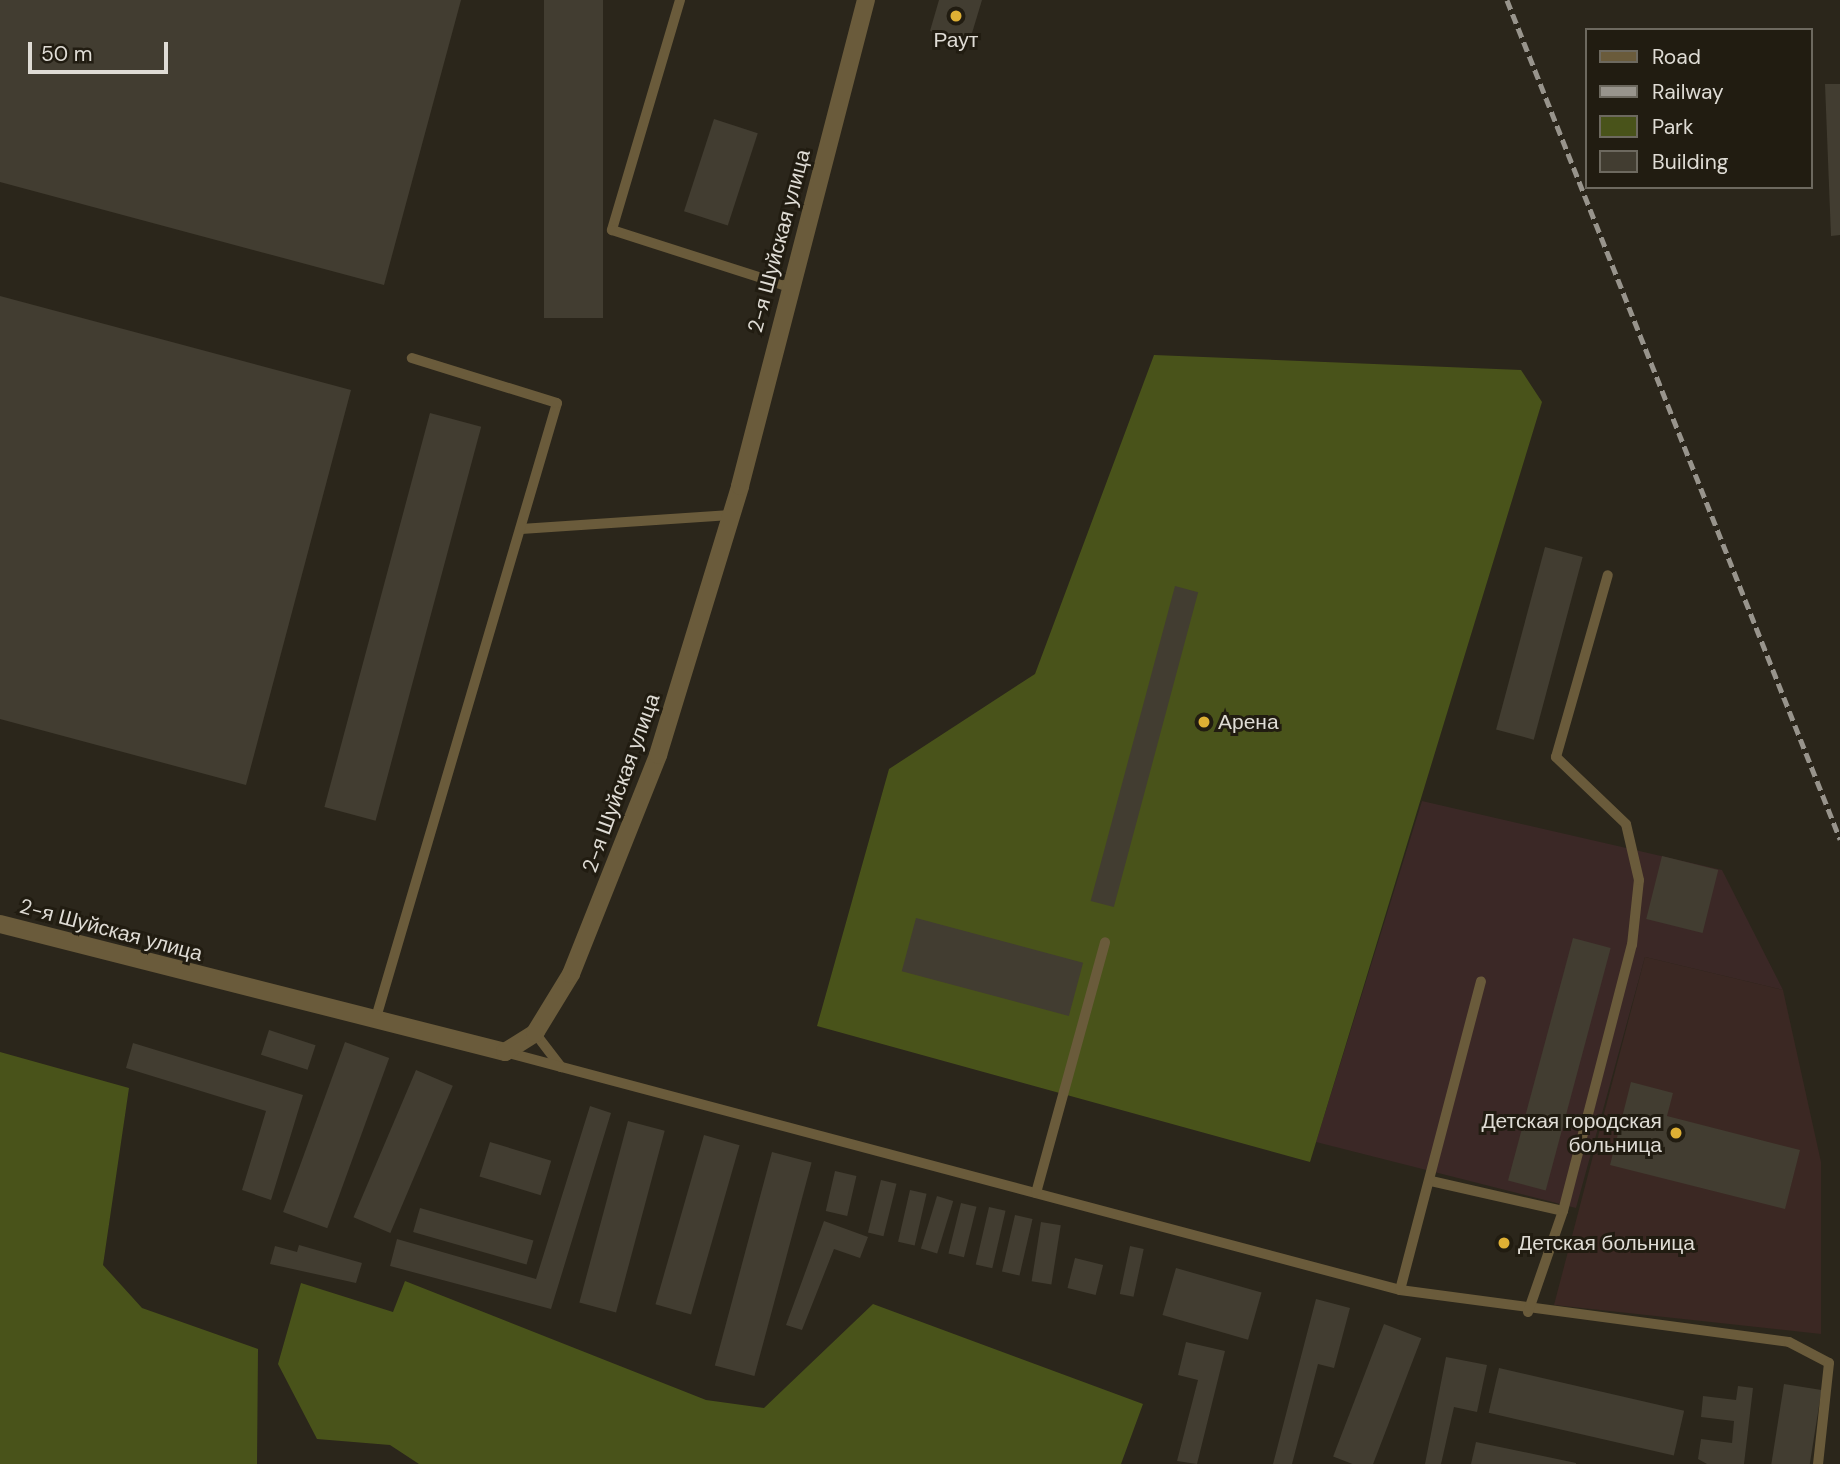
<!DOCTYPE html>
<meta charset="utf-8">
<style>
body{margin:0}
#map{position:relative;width:1840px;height:1464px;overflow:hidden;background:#2b261b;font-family:"DM Sans",sans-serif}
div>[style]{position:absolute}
.education>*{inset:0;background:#3b2826}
.medical>*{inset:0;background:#3b2823}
.green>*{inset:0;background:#49531a}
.building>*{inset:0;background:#423d31;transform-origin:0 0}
.service>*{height:10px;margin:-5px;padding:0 5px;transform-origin:5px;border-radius:5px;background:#6a5b3b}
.tertiary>*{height:18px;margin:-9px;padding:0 9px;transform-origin:9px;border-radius:9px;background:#6a5b3b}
.rail>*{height:5px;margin-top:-2.5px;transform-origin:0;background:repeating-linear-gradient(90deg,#98948c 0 10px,transparent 0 15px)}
.dots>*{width:19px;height:19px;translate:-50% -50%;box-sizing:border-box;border:4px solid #211c11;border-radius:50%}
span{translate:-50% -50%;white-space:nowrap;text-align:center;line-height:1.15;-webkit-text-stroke:6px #211c11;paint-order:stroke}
.poi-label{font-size:21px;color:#dfdcd5}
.left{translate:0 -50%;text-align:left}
.right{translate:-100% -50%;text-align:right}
.street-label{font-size:21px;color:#dfdcd5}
.legend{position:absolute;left:1585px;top:28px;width:228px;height:161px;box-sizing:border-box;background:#211c11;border:2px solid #6d695f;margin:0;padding:9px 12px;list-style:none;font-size:21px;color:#dfdcd5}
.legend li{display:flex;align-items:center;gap:14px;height:35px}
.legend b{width:35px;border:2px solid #6d695f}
.scale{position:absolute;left:28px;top:42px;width:140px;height:32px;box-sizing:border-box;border:4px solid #dfdcd5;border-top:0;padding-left:9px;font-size:21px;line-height:24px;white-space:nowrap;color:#dfdcd5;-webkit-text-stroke:5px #211c11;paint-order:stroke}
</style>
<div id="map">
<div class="education">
<div style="clip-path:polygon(1422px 801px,1722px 870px,1783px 990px,1645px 957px,1576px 1208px,1316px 1142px)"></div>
</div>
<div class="medical">
<div style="clip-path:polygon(1645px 957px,1783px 990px,1821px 1162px,1821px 1334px,1554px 1305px)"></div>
</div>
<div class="green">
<div style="clip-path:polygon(1154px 355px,1521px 370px,1542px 402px,1310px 1162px,817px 1026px,889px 769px,1035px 674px)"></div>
<div style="clip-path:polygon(0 1052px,129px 1088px,103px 1265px,142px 1308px,258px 1349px,257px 1464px,0 1464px)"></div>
<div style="clip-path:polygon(405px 1281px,706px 1400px,764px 1408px,873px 1304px,1143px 1404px,1121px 1464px,419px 1464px,390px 1445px,317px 1439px,278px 1364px,301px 1283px,393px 1312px)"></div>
</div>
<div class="building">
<div style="clip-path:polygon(0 0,461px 0,384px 285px,0 182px)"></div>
<div style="left:544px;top:0;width:59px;height:318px"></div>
<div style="clip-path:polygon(939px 0,982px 0,969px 43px,930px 31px)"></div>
<div style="clip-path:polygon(1825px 84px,1840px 84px,1840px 235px,1831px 236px)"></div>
<div style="left:714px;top:119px;width:46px;height:97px;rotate:18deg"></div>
<div style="clip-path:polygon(0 296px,351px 390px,246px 785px,0 719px)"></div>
<div style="left:430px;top:413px;width:53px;height:408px;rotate:15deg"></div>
<div style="left:1545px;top:547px;width:39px;height:189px;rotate:15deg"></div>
<div style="left:1175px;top:586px;width:24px;height:326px;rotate:15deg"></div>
<div style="left:1662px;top:856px;width:58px;height:65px;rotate:14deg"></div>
<div style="left:916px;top:918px;width:173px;height:55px;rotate:15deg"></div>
<div style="left:1573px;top:938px;width:39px;height:251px;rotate:15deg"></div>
<div style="left:269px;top:1030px;width:49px;height:26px;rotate:18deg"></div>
<div style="left:345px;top:1042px;width:47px;height:181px;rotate:20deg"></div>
<div style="clip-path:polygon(133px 1043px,303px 1095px,271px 1200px,242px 1190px,266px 1111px,126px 1068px)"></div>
<div style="left:416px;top:1070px;width:40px;height:160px;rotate:23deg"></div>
<div style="clip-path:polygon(1631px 1082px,1673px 1093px,1667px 1116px,1800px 1150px,1785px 1209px,1610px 1165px)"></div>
<div style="clip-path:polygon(590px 1106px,611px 1113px,551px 1309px,390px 1266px,397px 1239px,536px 1279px)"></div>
<div style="left:628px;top:1121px;width:38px;height:188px;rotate:15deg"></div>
<div style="left:704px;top:1135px;width:37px;height:176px;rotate:16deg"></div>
<div style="left:490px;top:1142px;width:64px;height:36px;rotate:17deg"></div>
<div style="left:772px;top:1152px;width:41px;height:221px;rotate:15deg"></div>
<div style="left:835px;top:1171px;width:22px;height:41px;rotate:13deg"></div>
<div style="left:881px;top:1180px;width:16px;height:54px;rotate:14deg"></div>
<div style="left:910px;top:1190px;width:17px;height:53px;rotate:13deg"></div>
<div style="left:937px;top:1196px;width:17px;height:55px;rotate:17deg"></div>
<div style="left:961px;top:1203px;width:16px;height:52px;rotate:14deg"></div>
<div style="left:989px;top:1207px;width:17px;height:59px;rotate:13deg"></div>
<div style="left:420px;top:1208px;width:118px;height:25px;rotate:16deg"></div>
<div style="left:1015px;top:1215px;width:18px;height:58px;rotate:13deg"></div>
<div style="clip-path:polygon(824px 1221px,868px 1237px,860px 1258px,834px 1249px,802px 1330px,786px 1325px)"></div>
<div style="left:1041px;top:1222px;width:20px;height:60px;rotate:9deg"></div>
<div style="clip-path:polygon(299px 1245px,362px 1263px,356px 1283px,270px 1264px,275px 1246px,297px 1252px)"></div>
<div style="left:1130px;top:1246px;width:14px;height:49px;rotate:12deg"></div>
<div style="left:1075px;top:1258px;width:29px;height:31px;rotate:14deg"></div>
<div style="left:1176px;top:1268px;width:89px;height:49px;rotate:16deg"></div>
<div style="clip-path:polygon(1316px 1299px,1350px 1308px,1334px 1368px,1318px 1364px,1292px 1464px,1273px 1464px)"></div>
<div style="left:1384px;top:1324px;width:40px;height:142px;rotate:21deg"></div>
<div style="clip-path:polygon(1186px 1342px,1225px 1351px,1197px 1464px,1177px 1461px,1198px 1380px,1178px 1375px)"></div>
<div style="clip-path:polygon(1446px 1357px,1487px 1365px,1477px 1412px,1454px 1407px,1441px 1464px,1425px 1464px)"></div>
<div style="left:1499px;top:1368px;width:190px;height:46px;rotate:13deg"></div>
<div style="left:1784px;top:1384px;width:38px;height:81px;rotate:9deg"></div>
<div style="clip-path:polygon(1738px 1386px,1753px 1388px,1744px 1464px,1707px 1464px,1698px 1459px,1701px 1439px,1732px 1443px,1734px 1421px,1701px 1417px,1703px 1396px,1736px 1400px)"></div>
<div style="clip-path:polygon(1476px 1442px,1576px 1463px,1576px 1464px,1471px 1464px)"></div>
</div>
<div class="service">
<div style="left:680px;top:0;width:240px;rotate:106.5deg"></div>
<div style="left:612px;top:230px;width:187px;rotate:17.8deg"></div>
<div style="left:521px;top:529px;width:210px;rotate:-3.8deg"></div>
<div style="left:375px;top:1021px;width:644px;rotate:-73.59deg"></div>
<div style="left:557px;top:403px;width:152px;rotate:-162.8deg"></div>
<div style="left:535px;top:1033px;width:43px;rotate:52.6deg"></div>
<div style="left:505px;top:1052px;width:926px;rotate:14.89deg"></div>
<div style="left:1400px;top:1290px;width:392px;rotate:7.6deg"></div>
<div style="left:1789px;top:1342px;width:45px;rotate:27.7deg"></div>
<div style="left:1829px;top:1363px;width:102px;rotate:96.2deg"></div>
<div style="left:1431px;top:1181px;width:135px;rotate:12.8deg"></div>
<div style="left:1036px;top:1193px;width:260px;rotate:-74.6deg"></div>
<div style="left:1400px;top:1290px;width:319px;rotate:-75.3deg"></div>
<div style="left:1528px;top:1312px;width:107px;rotate:-70.9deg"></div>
<div style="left:1563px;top:1211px;width:275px;rotate:-75.5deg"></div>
<div style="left:1632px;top:945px;width:65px;rotate:-83.9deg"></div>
<div style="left:1639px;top:880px;width:57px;rotate:-103.1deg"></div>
<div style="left:1626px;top:824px;width:97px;rotate:-136.3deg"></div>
<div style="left:1556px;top:757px;width:189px;rotate:-74.1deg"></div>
</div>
<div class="tertiary">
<div style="left:0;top:924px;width:521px;rotate:14.22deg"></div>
<div style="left:505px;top:1052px;width:36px;rotate:-32deg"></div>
<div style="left:535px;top:1033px;width:69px;rotate:-58.6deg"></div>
<div style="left:571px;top:974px;width:236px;rotate:-68.3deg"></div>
<div style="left:658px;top:755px;width:281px;rotate:-73deg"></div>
<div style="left:740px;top:486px;width:502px;rotate:-75.47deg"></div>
</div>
<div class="rail">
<div style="left:1507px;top:0;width:903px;rotate:68.35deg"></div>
</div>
<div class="dots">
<div style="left:956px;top:16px;background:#dfb034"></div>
<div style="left:1204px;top:722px;background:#dfb034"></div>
<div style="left:1676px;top:1133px;background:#dfb034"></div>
<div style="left:1504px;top:1243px;background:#dfb034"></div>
</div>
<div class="poi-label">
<span style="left:956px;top:40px">Раут</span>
<span class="left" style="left:1218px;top:722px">Арена</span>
<span class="right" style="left:1662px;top:1133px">Детская городская<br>больница</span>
<span class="left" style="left:1518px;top:1243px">Детская больница</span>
</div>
<div class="street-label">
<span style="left:779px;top:241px;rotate:-75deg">2-я Шуйская улица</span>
<span style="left:621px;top:783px;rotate:-70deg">2-я Шуйская улица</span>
<span style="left:111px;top:930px;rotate:15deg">2-я Шуйская улица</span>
</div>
<ul class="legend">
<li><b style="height:9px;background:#6a5b3b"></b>Road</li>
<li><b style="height:9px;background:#98948c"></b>Railway</li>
<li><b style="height:19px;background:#49531a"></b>Park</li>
<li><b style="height:19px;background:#423d31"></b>Building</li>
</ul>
<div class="scale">50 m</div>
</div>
